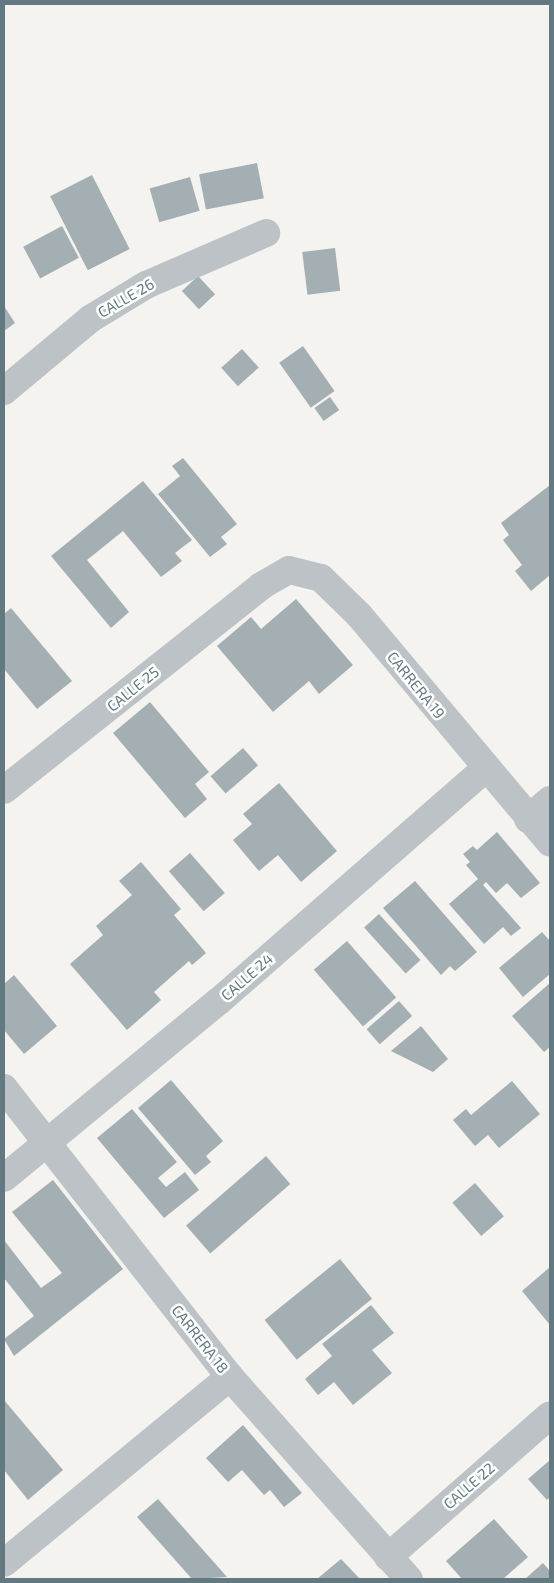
<!DOCTYPE html>
<style>
body{margin:0}
#map{position:relative;width:554px;height:1583px;overflow:hidden;background:#f4f3ef;font-family:"Exo 2",sans-serif}
div>[style]{position:absolute}
.building>*{inset:0;background:#a3afb2;transform-origin:0 0}
.street>*{height:28px;margin:-14px;padding:0 14px;transform-origin:14px;border-radius:14px;background:#bcc2c5}
span{translate:-50% -50%;white-space:nowrap;text-align:center;line-height:1.15;-webkit-text-stroke:5px #fff;paint-order:stroke}
.street-label{font-size:15px;color:#627982}
.frame{position:absolute;inset:0;border:5px solid #627982;pointer-events:none}
</style>
<div id="map">
<div class="building">
<div style="left:257px;top:163px;width:36px;height:59px;rotate:79deg"></div>
<div style="left:92px;top:175px;width:83px;height:47px;rotate:63deg"></div>
<div style="left:190px;top:177px;width:35px;height:42px;rotate:74deg"></div>
<div style="left:62px;top:226px;width:36px;height:44px;rotate:62deg"></div>
<div style="left:335px;top:248px;width:43px;height:33px;rotate:83deg"></div>
<div style="left:198px;top:276px;width:25px;height:22px;rotate:47deg"></div>
<div style="clip-path:polygon(4px 306px,15px 323px,4px 331px)"></div>
<div style="left:303px;top:346px;width:55px;height:29px;rotate:55deg"></div>
<div style="left:242px;top:349px;width:25px;height:28px;rotate:48deg"></div>
<div style="left:330px;top:397px;width:16px;height:19px;rotate:55deg"></div>
<div style="clip-path:polygon(183px 458px,237px 524px,221px 537px,227px 544px,210px 557px,158px 494px,180px 476px,172px 466px)"></div>
<div style="clip-path:polygon(143px 481px,192px 540px,175px 553px,182px 561px,161px 577px,123px 531px,87px 560px,129px 612px,111px 628px,51px 556px)"></div>
<div style="clip-path:polygon(550px 485px,550px 575px,531px 591px,515px 571px,522px 565px,503px 540px,509px 535px,501px 523px)"></div>
<div style="clip-path:polygon(296px 599px,353px 665px,319px 694px,309px 681px,273px 712px,217px 646px,251px 617px,261px 629px)"></div>
<div style="clip-path:polygon(11px 608px,72px 681px,37px 709px,4px 669px,4px 614px)"></div>
<div style="clip-path:polygon(150px 702px,209px 772px,195px 784px,207px 799px,185px 818px,113px 733px)"></div>
<div style="left:243px;top:748px;width:23px;height:43px;rotate:49deg"></div>
<div style="clip-path:polygon(279px 783px,337px 851px,301px 882px,278px 855px,259px 871px,233px 840px,252px 824px,243px 814px)"></div>
<div style="clip-path:polygon(497px 832px,540px 883px,521px 898px,507px 883px,496px 893px,486px 882px,483px 885px,521px 928px,511px 936px,503px 927px,484px 944px,449px 904px,478px 879px,466px 865px,470px 862px,463px 854px,473px 846px,477px 850px)"></div>
<div style="left:190px;top:853px;width:53px;height:28px;rotate:49deg"></div>
<div style="clip-path:polygon(141px 862px,181px 909px,174px 915px,206px 953px,192px 965px,189px 961px,154px 992px,161px 1000px,127px 1030px,70px 964px,103px 935px,96px 926px,132px 895px,119px 881px)"></div>
<div style="clip-path:polygon(415px 881px,477px 952px,455px 971px,450px 966px,441px 975px,383px 908px)"></div>
<div style="left:379px;top:914px;width:62px;height:20px;rotate:48deg"></div>
<div style="clip-path:polygon(542px 932px,550px 941px,550px 974px,523px 997px,499px 968px)"></div>
<div style="left:347px;top:941px;width:75px;height:44px;rotate:49deg"></div>
<div style="clip-path:polygon(14px 975px,57px 1026px,24px 1054px,4px 1030px,4px 984px)"></div>
<div style="clip-path:polygon(550px 983px,550px 1047px,544px 1052px,512px 1016px)"></div>
<div style="left:399px;top:1001px;width:20px;height:43px;rotate:49deg"></div>
<div style="clip-path:polygon(421px 1026px,448px 1059px,433px 1072px,391px 1051px)"></div>
<div style="clip-path:polygon(171px 1080px,223px 1141px,206px 1156px,211px 1162px,195px 1175px,138px 1108px)"></div>
<div style="clip-path:polygon(512px 1081px,540px 1114px,499px 1148px,488px 1135px,475px 1146px,453px 1120px,466px 1109px,471px 1115px)"></div>
<div style="clip-path:polygon(132px 1109px,177px 1162px,158px 1178px,166px 1187px,185px 1172px,199px 1190px,164px 1218px,97px 1138px)"></div>
<div style="left:266px;top:1156px;width:37px;height:106px;rotate:49deg"></div>
<div style="clip-path:polygon(53px 1180px,123px 1269px,14px 1356px,4px 1339px,34px 1316px,4px 1278px,4px 1240px,41px 1288px,62px 1273px,12px 1212px)"></div>
<div style="left:475px;top:1183px;width:44px;height:30px;rotate:49deg"></div>
<div style="left:340px;top:1259px;width:51px;height:97px;rotate:51deg"></div>
<div style="clip-path:polygon(550px 1267px,550px 1325px,522px 1291px)"></div>
<div style="clip-path:polygon(371px 1305px,394px 1333px,372px 1350px,392px 1373px,353px 1405px,334px 1382px,318px 1395px,305px 1379px,332px 1356px,322px 1344px)"></div>
<div style="clip-path:polygon(4px 1400px,63px 1470px,28px 1500px,4px 1470px)"></div>
<div style="clip-path:polygon(243px 1425px,302px 1493px,284px 1507px,270px 1490px,264px 1495px,242px 1470px,228px 1482px,206px 1458px)"></div>
<div style="clip-path:polygon(550px 1460px,550px 1497px,547px 1500px,528px 1479px)"></div>
<div style="clip-path:polygon(158px 1499px,227px 1577px,192px 1579px,137px 1517px)"></div>
<div style="clip-path:polygon(494px 1519px,528px 1557px,503px 1579px,462px 1579px,446px 1561px)"></div>
<div style="clip-path:polygon(341px 1559px,360px 1579px,317px 1579px)"></div>
<div style="clip-path:polygon(543px 1563px,550px 1571px,550px 1579px,525px 1579px)"></div>
</div>
<div class="street">
<div style="left:4px;top:391px;width:112px;rotate:-39.9deg"></div>
<div style="left:90px;top:319px;width:66px;rotate:-31.3deg"></div>
<div style="left:146px;top:285px;width:131px;rotate:-23.4deg"></div>
<div style="left:4px;top:790px;width:328px;rotate:-38.4deg"></div>
<div style="left:261px;top:586px;width:32px;rotate:-30deg"></div>
<div style="left:289px;top:570px;width:33px;rotate:14deg"></div>
<div style="left:321px;top:578px;width:53px;rotate:44.2deg"></div>
<div style="left:359px;top:615px;width:297px;rotate:50deg"></div>
<div style="left:528px;top:819px;width:29px;rotate:-41deg"></div>
<div style="left:4px;top:1088px;width:367px;rotate:52deg"></div>
<div style="left:230px;top:1377px;width:270px;rotate:48.5deg"></div>
<div style="left:4px;top:1178px;width:278px;rotate:-39.5deg"></div>
<div style="left:219px;top:1001px;width:353px;rotate:-41.1deg"></div>
<div style="left:388px;top:1557px;width:215px;rotate:-41.2deg"></div>
<div style="left:4px;top:1563px;width:293px;rotate:-39.5deg"></div>
</div>
<div class="street-label">
<span style="left:126px;top:298px;rotate:-30deg">CALLE 26</span>
<span style="left:416px;top:685px;rotate:51deg">CARRERA 19</span>
<span style="left:133px;top:689px;rotate:-39deg">CALLE 25</span>
<span style="left:247px;top:977px;rotate:-41deg">CALLE 24</span>
<span style="left:200px;top:1339px;rotate:52deg">CARRERA 18</span>
<span style="left:469px;top:1486px;rotate:-41deg">CALLE 22</span>
</div>
<div class="frame"></div>
</div>
